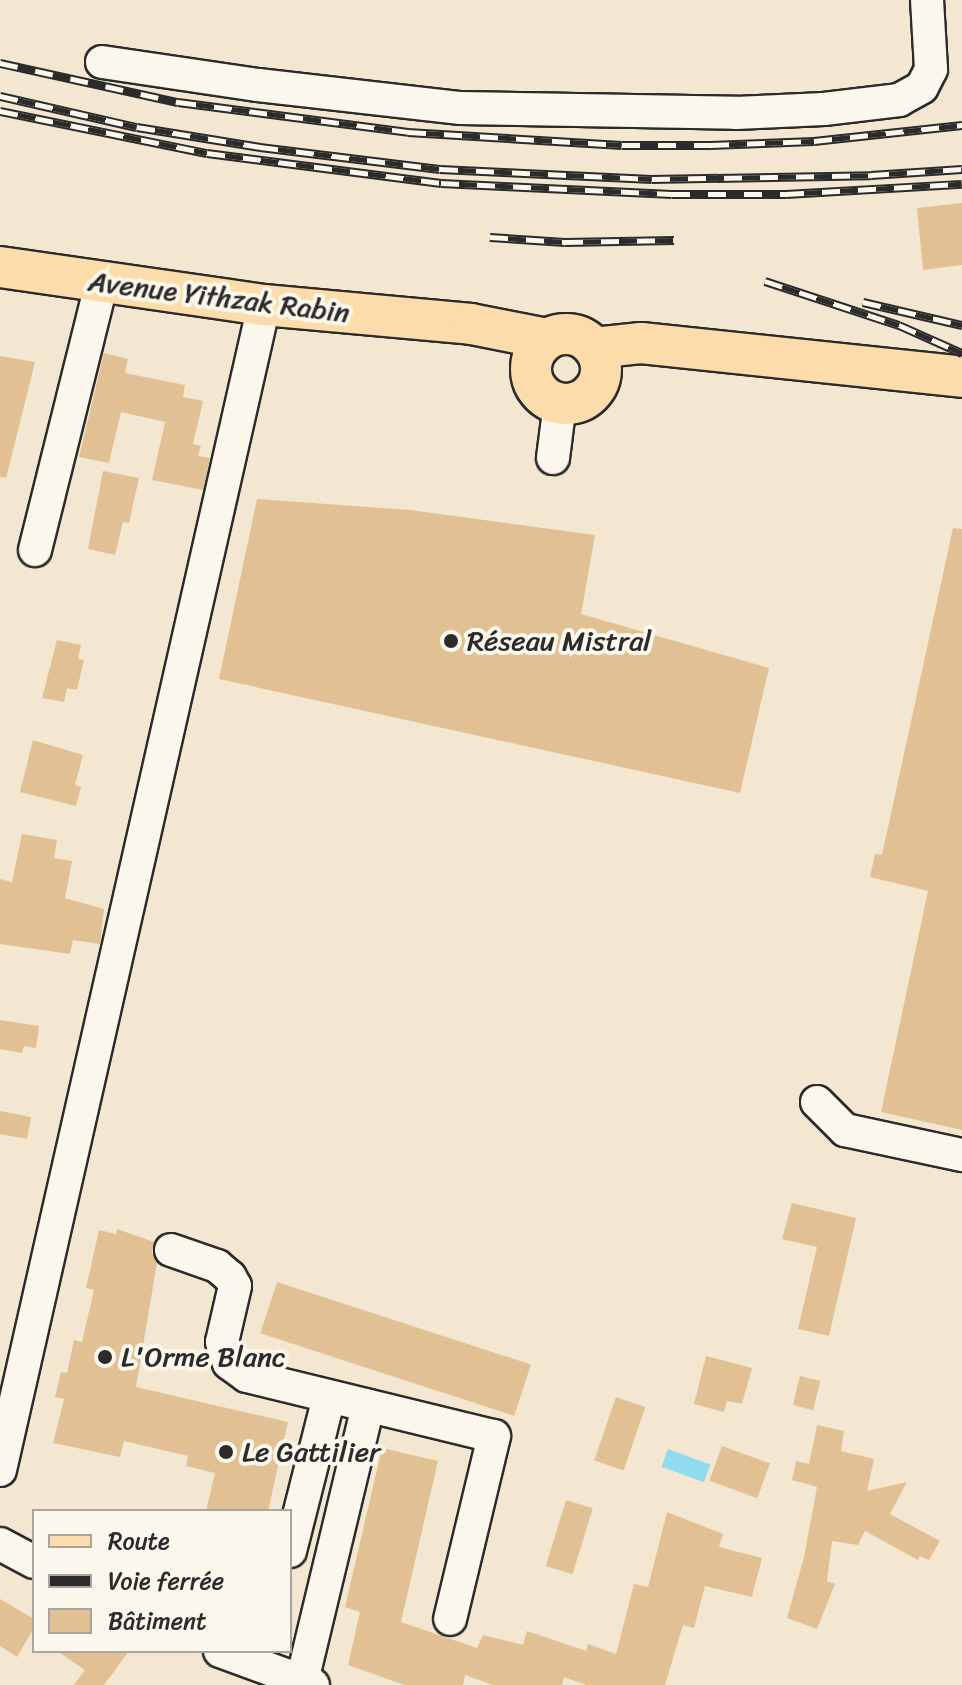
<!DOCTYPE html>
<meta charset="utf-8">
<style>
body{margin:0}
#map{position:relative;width:962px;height:1685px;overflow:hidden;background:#f3e7d2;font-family:Sriracha,sans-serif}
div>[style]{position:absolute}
.water>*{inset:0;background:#90dbf0;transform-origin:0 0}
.building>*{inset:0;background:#e1c194;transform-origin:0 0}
.roads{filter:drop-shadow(2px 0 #2b2b2b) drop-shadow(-2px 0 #2b2b2b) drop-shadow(0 2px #2b2b2b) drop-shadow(0 -2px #2b2b2b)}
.minor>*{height:32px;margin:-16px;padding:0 16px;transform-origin:16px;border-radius:16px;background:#fbf7ec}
.major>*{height:40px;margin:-20px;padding:0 20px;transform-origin:20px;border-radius:20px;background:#fddcac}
.major>.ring{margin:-20px;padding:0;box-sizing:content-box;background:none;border:40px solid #fddcac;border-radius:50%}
.rail>*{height:9px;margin-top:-4.5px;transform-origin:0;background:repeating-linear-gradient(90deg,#fbf7ec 0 18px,#2b2b2b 0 36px);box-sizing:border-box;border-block:2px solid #2b2b2b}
.dots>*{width:22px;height:22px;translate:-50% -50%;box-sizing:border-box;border:4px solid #fbf7ec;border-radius:50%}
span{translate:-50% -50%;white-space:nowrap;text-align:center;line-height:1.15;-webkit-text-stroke:8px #fbf7ec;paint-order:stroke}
.street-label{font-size:28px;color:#2b2b2b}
.poi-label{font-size:28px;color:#2b2b2b}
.left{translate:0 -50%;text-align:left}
.legend{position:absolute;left:32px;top:1509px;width:260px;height:144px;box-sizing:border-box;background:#fbf7ec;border:2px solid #a8a59f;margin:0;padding:10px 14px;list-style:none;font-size:24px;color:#2b2b2b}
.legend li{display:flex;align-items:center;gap:16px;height:40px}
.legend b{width:40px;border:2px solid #a8a59f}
</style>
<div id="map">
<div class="water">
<div style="left:668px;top:1449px;width:45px;height:19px;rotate:20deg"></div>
</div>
<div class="building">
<div style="clip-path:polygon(962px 203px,962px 265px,923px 270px,917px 208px)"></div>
<div style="clip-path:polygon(104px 353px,128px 359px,125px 373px,185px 385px,183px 397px,203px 401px,193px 444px,201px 446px,198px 456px,210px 458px,203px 490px,152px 480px,165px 422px,121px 412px,109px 463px,79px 457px)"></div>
<div style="clip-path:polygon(0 356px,35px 362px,6px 478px,0 477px)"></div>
<div style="clip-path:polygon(103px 471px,139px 478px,129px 523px,123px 522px,115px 555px,88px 549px)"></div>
<div style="clip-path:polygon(257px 499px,410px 510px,595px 535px,581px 614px,769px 668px,740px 793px,219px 679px)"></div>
<div style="clip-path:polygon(953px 528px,962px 529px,962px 1130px,881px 1112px,928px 891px,870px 877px,875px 854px,882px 855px)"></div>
<div style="clip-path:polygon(57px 640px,81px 645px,78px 659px,84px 660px,77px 690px,67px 688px,64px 702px,42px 698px)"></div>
<div style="clip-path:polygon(33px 740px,83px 755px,75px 785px,81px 787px,76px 806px,20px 792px)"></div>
<div style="clip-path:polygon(22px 834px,57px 840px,54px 858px,72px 861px,65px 898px,104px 909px,100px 944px,73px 940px,70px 954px,0 944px,0 879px,12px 882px)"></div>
<div style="clip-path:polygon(0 1020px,39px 1026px,36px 1048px,24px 1046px,22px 1053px,0 1049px)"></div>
<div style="clip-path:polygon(0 1111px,31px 1117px,27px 1139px,0 1134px)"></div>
<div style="clip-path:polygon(792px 1203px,856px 1218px,829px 1336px,798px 1329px,817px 1247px,782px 1239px)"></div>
<div style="clip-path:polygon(117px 1229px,154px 1242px,152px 1253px,157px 1263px,136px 1387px,288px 1422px,268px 1511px,206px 1511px,215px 1473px,186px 1466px,188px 1456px,124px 1441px,120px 1457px,53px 1443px,64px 1399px,55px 1397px,61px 1372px,67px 1373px,74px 1340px,82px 1342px,94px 1290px,86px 1288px,99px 1230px,116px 1234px)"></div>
<div style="left:277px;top:1282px;width:267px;height:54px;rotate:18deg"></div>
<div style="clip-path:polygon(706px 1356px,752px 1368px,742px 1404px,727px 1401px,724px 1412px,694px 1404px)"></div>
<div style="left:800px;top:1376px;width:21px;height:30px;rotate:14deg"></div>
<div style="left:616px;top:1397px;width:31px;height:67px;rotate:19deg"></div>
<div style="clip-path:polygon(817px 1425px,844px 1431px,841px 1451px,874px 1459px,867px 1491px,907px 1482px,890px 1514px,940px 1541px,929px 1560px,920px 1556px,918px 1560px,865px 1531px,858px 1545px,832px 1541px,827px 1581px,835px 1584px,817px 1629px,787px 1618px,804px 1557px,817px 1487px,792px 1480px,796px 1461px,809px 1464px)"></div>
<div style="left:722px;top:1446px;width:51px;height:37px;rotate:20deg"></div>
<div style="clip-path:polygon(382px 1448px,438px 1461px,401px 1622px,477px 1648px,483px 1635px,523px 1645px,527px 1631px,586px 1651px,588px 1644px,616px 1654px,634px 1584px,648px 1587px,667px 1512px,723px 1534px,719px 1547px,762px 1558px,752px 1597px,705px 1586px,694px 1628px,683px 1625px,665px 1685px,586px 1685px,564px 1677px,562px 1685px,493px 1685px,465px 1675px,463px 1685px,405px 1685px,348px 1665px,360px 1612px,345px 1607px)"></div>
<div style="left:566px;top:1500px;width:28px;height:69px;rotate:17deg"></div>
<div style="clip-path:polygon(0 1599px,34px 1619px,34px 1628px,17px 1657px,0 1646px)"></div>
<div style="clip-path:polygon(57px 1651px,129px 1651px,104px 1685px,74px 1685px,85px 1670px)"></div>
</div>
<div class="roads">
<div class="minor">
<div style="left:102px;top:62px;width:158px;rotate:8.4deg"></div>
<div style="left:258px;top:85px;width:204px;rotate:6.5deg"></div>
<div style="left:461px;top:108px;width:275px;rotate:1deg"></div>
<div style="left:736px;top:113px;width:88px;rotate:-2.6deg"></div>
<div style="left:824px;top:109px;width:76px;rotate:-6.8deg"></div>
<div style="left:899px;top:100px;width:26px;rotate:-29deg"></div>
<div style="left:922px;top:87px;width:20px;rotate:-63deg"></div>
<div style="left:931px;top:69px;width:69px;rotate:-93.3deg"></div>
<div style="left:553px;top:458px;width:55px;rotate:-82.7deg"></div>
<div style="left:35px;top:550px;width:276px;rotate:-76deg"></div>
<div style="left:817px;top:1102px;width:40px;rotate:45deg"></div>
<div style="left:845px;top:1130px;width:120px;rotate:12.1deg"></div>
<div style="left:171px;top:1250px;width:49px;rotate:19.2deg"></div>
<div style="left:217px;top:1266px;width:17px;rotate:40deg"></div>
<div style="left:230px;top:1277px;width:10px;rotate:61deg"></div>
<div style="left:235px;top:1286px;width:57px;rotate:103.1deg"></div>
<div style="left:222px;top:1342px;width:22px;rotate:72deg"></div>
<div style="left:229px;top:1363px;width:22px;rotate:36deg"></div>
<div style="left:247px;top:1376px;width:254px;rotate:13.7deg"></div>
<div style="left:494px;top:1436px;width:188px;rotate:103.5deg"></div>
<div style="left:0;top:1470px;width:1195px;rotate:-77.23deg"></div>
<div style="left:0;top:1544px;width:38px;rotate:28deg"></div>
<div style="left:290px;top:1551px;width:159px;rotate:-75.8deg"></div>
<div style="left:220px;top:1651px;width:99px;rotate:20.1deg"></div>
<div style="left:302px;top:1681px;width:283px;rotate:-76.5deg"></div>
</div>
<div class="major">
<div style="left:0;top:267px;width:267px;rotate:8.2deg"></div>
<div style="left:264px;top:305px;width:208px;rotate:5.2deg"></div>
<div style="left:471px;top:324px;width:77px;rotate:11.2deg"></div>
<div class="ring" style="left:531px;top:334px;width:30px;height:30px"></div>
<div style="left:594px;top:348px;width:47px;rotate:-6.1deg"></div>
<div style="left:641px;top:343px;width:323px;rotate:6deg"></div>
</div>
</div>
<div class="rail">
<div style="left:0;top:63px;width:182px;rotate:12.4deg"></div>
<div style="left:178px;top:102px;width:232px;rotate:7.4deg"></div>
<div style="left:408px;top:132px;width:214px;rotate:3.5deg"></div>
<div style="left:622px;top:145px;width:89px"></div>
<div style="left:711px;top:145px;width:103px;rotate:-2.2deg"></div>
<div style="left:814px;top:141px;width:149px;rotate:-6.2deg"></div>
<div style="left:0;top:96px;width:140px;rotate:12.8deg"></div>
<div style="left:137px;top:127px;width:125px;rotate:9.2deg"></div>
<div style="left:260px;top:147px;width:181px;rotate:7deg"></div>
<div style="left:440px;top:169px;width:212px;rotate:2.7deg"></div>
<div style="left:652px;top:179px;width:219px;rotate:-1deg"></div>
<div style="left:871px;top:175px;width:91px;rotate:-3.8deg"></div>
<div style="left:0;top:111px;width:211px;rotate:11.5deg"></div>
<div style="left:207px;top:153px;width:236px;rotate:7.3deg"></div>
<div style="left:441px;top:183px;width:231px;rotate:2.7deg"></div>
<div style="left:672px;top:194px;width:114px"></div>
<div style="left:786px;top:194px;width:176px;rotate:-3.3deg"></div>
<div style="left:490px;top:237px;width:75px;rotate:3.8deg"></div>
<div style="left:565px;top:242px;width:109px;rotate:-1.1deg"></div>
<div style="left:765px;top:281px;width:141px;rotate:18.2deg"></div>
<div style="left:899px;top:325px;width:69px;rotate:24deg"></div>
<div style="left:863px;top:302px;width:102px;rotate:13.1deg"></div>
</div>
<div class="dots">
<div style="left:451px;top:641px;background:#2b2b2b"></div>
<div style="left:105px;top:1357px;background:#2b2b2b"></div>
<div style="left:226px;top:1452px;background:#2b2b2b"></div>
</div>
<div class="street-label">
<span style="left:219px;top:297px;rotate:7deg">Avenue Yithzak Rabin</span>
</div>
<div class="poi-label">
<span class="left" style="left:467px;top:641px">Réseau Mistral</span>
<span class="left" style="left:121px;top:1357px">L'Orme Blanc</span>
<span class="left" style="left:242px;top:1452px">Le Gattilier</span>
</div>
<ul class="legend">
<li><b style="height:10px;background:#fddcac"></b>Route</li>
<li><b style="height:10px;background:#2b2b2b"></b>Voie ferrée</li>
<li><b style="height:22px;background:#e1c194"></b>Bâtiment</li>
</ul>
</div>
